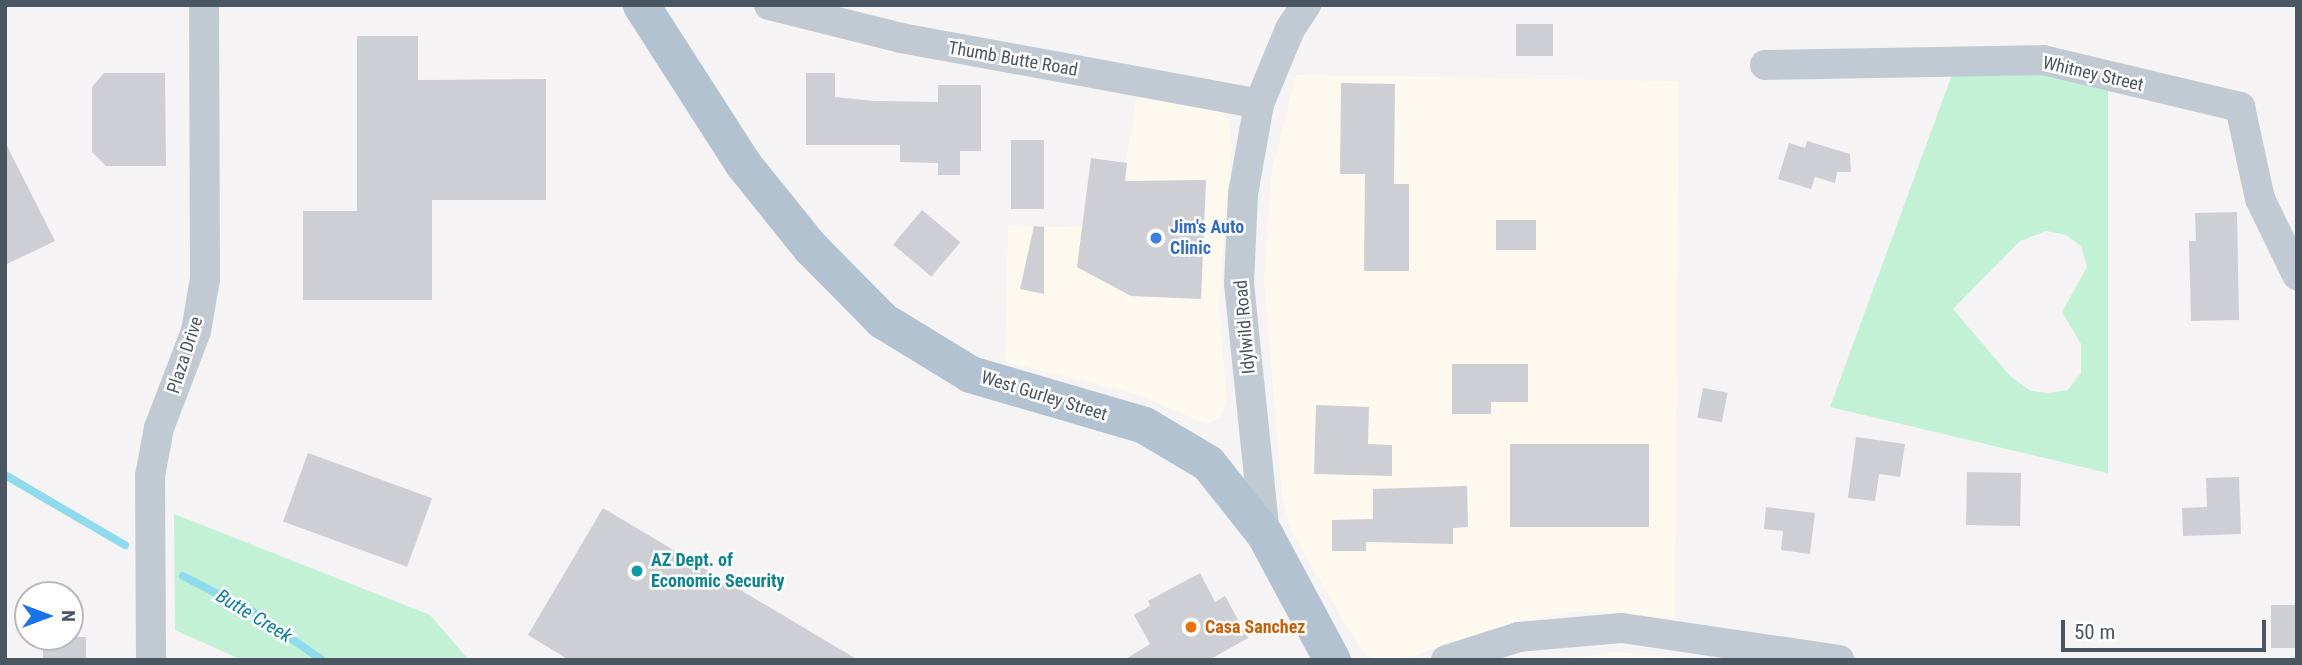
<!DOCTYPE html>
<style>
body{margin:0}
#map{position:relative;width:2302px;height:665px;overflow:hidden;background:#f5f3f3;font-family:"Roboto Condensed",sans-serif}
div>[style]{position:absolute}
.commercial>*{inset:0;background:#fdf9ef}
.green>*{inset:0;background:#c3f1d5}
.stream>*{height:8px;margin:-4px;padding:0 4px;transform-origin:4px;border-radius:4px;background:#90daee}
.building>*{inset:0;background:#cdcfd5;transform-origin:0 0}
.minor>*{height:30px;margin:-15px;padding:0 15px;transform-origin:15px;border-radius:15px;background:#c1cad2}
.major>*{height:37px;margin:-18.5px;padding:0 18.5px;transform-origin:18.5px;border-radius:18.5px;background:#b3c2d1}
.dots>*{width:19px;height:19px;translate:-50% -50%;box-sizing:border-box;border:4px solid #fff;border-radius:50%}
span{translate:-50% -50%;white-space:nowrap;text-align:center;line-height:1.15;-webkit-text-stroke:5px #fff;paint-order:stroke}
.street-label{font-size:18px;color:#4a5661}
.shop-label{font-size:18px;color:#366cbe;font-weight:700}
.left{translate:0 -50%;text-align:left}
.culture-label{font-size:18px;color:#0d838f;font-weight:700}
.food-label{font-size:18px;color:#c56008;font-weight:700}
.water-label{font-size:19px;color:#0c7c9b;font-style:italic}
.frame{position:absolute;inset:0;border:7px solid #4a5661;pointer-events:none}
.north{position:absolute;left:14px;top:581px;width:70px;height:70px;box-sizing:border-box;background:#fff;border:2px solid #b7bbc0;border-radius:50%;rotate:90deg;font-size:19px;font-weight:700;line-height:28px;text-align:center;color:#4a5661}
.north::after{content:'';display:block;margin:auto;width:24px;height:32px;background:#1a73e8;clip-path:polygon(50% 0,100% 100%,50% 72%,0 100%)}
.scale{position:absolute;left:2061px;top:620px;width:205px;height:32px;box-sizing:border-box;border:4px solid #4a5661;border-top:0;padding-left:9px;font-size:21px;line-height:24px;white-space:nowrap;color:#4a5661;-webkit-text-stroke:5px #fff;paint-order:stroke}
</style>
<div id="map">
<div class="commercial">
<div style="clip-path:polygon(1296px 75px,1679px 81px,1675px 618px,1580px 611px,1517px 622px,1400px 660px,1373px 660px,1361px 650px,1292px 533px,1282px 497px,1264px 280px,1271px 175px)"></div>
<div style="clip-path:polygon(1138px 93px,1221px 110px,1229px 120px,1232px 147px,1219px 306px,1227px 400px,1221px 417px,1207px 424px,1133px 393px,1005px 362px,1008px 226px,1114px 228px)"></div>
<div style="clip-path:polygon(1615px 652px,1679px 657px,1679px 660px,1555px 660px)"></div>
</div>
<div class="green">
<div style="clip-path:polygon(evenodd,1953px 72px,2049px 73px,2108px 88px,2108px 473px,1830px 407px,1953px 72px,2046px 231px,2066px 235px,2081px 246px,2087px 267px,2062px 312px,2081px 344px,2081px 373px,2068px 390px,2049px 393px,2031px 391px,2010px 376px,1953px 309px,2020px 241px,2046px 231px)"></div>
<div style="clip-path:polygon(174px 514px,430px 615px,469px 660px,242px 660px,175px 630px)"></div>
</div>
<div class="stream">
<div style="left:5px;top:475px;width:139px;rotate:30.3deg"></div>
<div style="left:183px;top:576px;width:79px;rotate:27.2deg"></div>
<div style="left:253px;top:612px;width:84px;rotate:34.8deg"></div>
</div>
<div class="building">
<div style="left:1516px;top:24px;width:37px;height:32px"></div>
<div style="clip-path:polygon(357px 36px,418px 36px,418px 80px,546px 79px,546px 200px,432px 200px,432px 300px,303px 300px,303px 211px,357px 211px)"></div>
<div style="clip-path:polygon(104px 73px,165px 73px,166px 166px,106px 166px,92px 152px,92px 87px)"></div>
<div style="clip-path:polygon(806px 73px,835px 73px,835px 97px,875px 101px,938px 102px,938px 85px,981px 85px,981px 151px,960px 151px,960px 175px,938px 175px,938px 163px,900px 162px,900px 145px,806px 145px)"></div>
<div style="clip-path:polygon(1341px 83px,1395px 84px,1394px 184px,1409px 184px,1409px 271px,1364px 271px,1365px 174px,1340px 174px)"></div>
<div style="left:1011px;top:140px;width:33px;height:69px"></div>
<div style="clip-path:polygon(1807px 141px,1850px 154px,1851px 172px,1837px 172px,1835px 183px,1815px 177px,1811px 189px,1778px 179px,1789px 143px,1805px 148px)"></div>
<div style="clip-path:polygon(5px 142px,55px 241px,5px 265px)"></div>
<div style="clip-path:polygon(1091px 158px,1127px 163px,1125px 181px,1206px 180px,1201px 299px,1131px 296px,1077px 267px)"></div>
<div style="left:922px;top:210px;width:50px;height:45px;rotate:40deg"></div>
<div style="clip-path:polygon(2237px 212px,2239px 320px,2191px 321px,2189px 241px,2196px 241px,2195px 213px)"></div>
<div style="left:1496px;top:220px;width:40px;height:30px"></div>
<div style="clip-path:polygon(1034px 226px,1044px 227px,1044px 294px,1020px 289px)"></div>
<div style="clip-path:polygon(1452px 364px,1528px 364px,1528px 402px,1491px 402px,1491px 414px,1452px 414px)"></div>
<div style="left:1703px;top:388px;width:25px;height:30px;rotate:11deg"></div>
<div style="clip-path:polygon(1316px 405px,1369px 407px,1368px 444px,1392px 445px,1392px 476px,1314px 474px)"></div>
<div style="clip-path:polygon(1856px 437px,1905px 444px,1900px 477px,1879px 474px,1875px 501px,1848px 498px)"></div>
<div style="left:1510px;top:444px;width:139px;height:83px"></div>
<div style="left:308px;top:453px;width:132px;height:73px;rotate:20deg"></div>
<div style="left:1967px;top:472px;width:54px;height:53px;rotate:1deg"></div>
<div style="clip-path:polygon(2239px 477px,2241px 534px,2183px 536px,2182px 508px,2207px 507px,2206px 478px)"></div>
<div style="clip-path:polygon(1467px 486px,1468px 527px,1453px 528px,1453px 544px,1366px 542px,1366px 551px,1332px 551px,1332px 520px,1373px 519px,1373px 489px)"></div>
<div style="clip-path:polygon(1766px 507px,1815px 513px,1810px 554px,1781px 550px,1783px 531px,1764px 529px)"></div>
<div style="clip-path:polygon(603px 508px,858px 660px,569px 660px,528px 635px)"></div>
<div style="clip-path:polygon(1200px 573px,1215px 602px,1225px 596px,1248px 638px,1209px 660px,1124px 660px,1150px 644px,1134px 615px,1150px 606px,1148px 601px)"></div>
<div style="left:2271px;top:605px;width:26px;height:43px"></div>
<div style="left:43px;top:637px;width:43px;height:23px"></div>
</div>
<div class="minor">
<div style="left:769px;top:5px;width:136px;rotate:14deg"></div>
<div style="left:901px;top:38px;width:364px;rotate:10.4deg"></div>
<div style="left:1765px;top:65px;width:278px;rotate:-1deg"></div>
<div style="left:2043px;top:60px;width:203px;rotate:13.4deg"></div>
<div style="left:2240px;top:107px;width:94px;rotate:77.7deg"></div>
<div style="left:2260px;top:199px;width:85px;rotate:64deg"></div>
<div style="left:1265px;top:535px;width:253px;rotate:-95.9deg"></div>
<div style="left:1239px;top:283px;width:89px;rotate:-87.4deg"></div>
<div style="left:1243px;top:194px;width:91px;rotate:-79.9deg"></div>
<div style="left:1259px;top:104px;width:81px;rotate:-67.5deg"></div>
<div style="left:1290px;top:29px;width:29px;rotate:-56deg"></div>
<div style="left:151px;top:660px;width:184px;rotate:-90.3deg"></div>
<div style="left:150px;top:476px;width:49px;rotate:-79.4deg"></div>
<div style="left:159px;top:428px;width:104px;rotate:-69.1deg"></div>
<div style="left:196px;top:331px;width:53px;rotate:-80.2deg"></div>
<div style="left:205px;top:279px;width:274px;rotate:-90.2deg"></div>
<div style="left:1446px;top:660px;width:77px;rotate:-17.5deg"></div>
<div style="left:1519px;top:637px;width:103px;rotate:-5deg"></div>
<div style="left:1622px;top:628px;width:220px;rotate:8.4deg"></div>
</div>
<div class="major">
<div style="left:641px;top:5px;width:189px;rotate:57.3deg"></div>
<div style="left:743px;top:164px;width:107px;rotate:51.1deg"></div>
<div style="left:810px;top:247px;width:103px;rotate:45.4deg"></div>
<div style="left:882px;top:320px;width:103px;rotate:31.5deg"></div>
<div style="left:970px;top:374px;width:181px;rotate:16.3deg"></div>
<div style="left:1144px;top:425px;width:74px;rotate:30.7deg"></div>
<div style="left:1208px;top:463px;width:92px;rotate:51.6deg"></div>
<div style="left:1265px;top:535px;width:142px;rotate:61.8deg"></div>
</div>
<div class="dots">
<div style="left:1156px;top:238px;background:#3f7fe0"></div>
<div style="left:637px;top:571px;background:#0f9aa8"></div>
<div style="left:1191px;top:627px;background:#e8710a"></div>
</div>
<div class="street-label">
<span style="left:1013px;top:59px;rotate:10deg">Thumb Butte Road</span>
<span style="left:2093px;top:74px;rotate:13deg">Whitney Street</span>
<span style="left:1245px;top:327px;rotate:-95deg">Idylwild Road</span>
<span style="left:185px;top:355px;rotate:-72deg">Plaza Drive</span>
<span style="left:1044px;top:396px;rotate:17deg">West Gurley Street</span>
</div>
<div class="shop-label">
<span class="left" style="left:1170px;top:238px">Jim's Auto<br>Clinic</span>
</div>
<div class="culture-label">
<span class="left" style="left:651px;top:571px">AZ Dept. of<br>Economic Security</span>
</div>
<div class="food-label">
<span class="left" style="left:1205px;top:627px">Casa Sanchez</span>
</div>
<div class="water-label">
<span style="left:254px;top:616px;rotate:31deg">Butte Creek</span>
</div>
<div class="frame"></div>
<div class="north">N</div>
<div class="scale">50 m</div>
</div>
